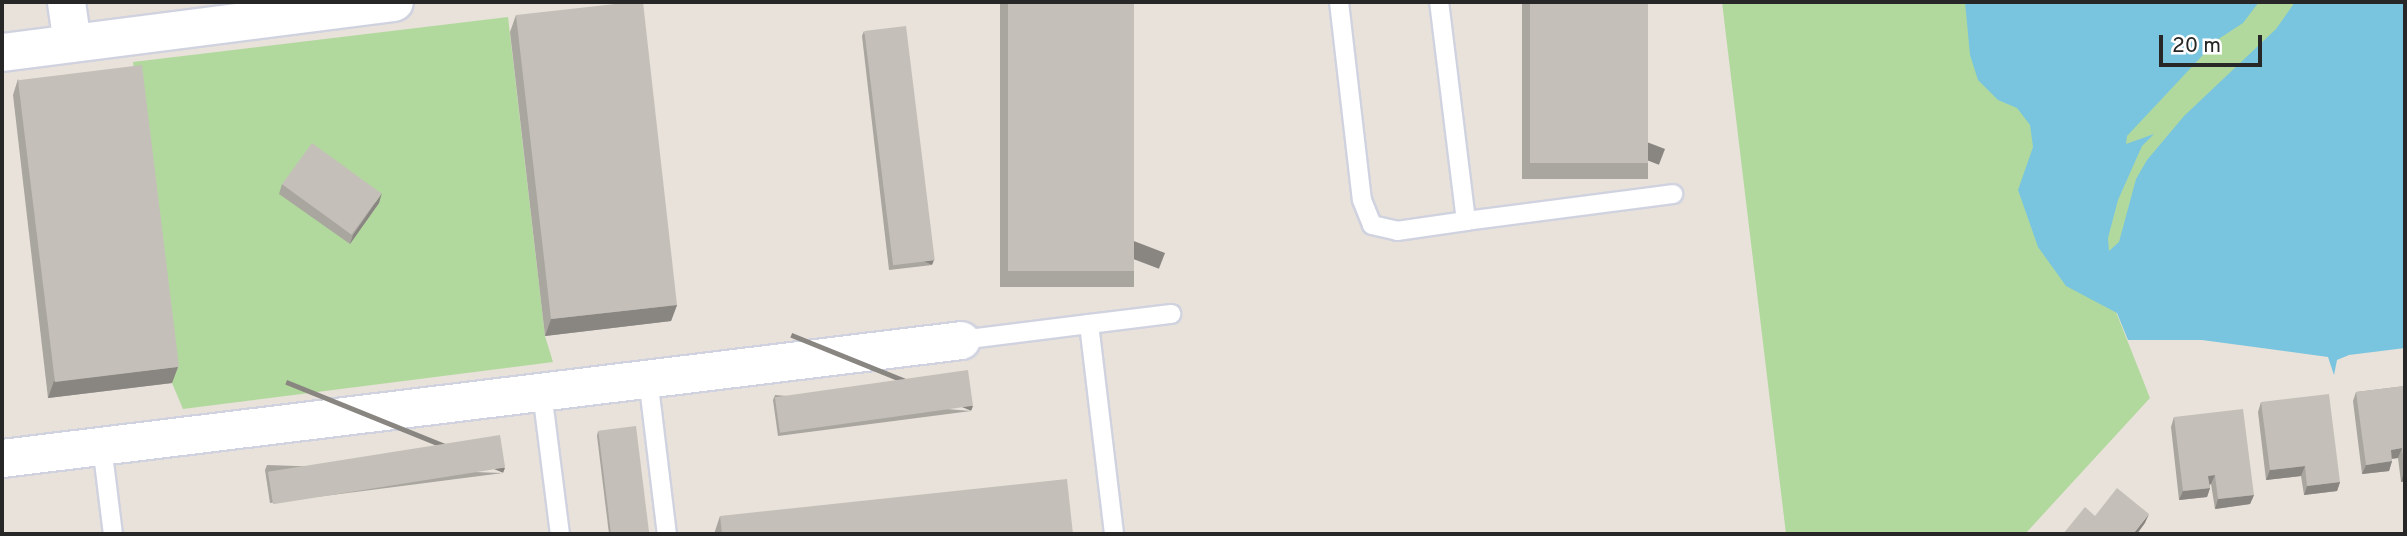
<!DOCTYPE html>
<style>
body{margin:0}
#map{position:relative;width:2407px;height:536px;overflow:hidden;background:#e8e2da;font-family:Overpass,sans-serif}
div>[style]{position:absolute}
.green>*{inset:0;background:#b2d99d}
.water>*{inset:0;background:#79c5df}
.roads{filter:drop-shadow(2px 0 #d0d3df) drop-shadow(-2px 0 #d0d3df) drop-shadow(0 2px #d0d3df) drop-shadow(0 -2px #d0d3df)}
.service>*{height:18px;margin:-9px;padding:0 9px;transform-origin:9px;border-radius:9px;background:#fff}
.minor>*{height:37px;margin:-18.5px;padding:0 18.5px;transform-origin:18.5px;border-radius:18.5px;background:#fff}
.wall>*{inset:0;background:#a9a59f;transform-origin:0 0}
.shaded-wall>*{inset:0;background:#898682;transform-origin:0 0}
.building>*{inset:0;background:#c4c0b9;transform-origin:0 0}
span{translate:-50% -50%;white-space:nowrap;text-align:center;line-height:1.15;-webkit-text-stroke:6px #fff;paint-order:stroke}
.frame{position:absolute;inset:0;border:4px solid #272727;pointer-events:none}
.scale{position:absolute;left:2159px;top:35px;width:103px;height:32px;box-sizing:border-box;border:4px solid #272727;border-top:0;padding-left:9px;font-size:21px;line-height:24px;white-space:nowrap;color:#272727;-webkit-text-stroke:5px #fff;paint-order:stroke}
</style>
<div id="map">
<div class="green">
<div style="clip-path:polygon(1722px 2px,2314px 2px,2107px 289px,2150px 398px,2025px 534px,1786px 534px)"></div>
<div style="clip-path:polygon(508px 17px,545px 336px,553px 362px,183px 409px,172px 383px,133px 62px)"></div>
</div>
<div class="water">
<div style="clip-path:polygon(1965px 2px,2259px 2px,2243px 23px,2217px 40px,2127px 136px,2126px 144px,2154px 134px,2142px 146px,2118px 200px,2108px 238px,2109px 251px,2119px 242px,2136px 179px,2147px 160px,2184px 116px,2276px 29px,2295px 2px,2405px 2px,2405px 348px,2349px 355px,2337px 360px,2334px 375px,2328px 357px,2202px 340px,2128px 340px,2117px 313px,2066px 286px,2038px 247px,2018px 190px,2033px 147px,2030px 125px,2017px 108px,1998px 100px,1978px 80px,1970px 55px)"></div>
</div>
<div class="roads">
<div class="service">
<div style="left:1339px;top:2px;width:199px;rotate:83.4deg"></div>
<div style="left:1362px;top:200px;width:27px;rotate:68deg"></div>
<div style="left:1372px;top:225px;width:26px;rotate:13deg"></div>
<div style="left:1397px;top:231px;width:70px;rotate:-8.2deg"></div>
<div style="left:1466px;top:221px;width:221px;rotate:-97deg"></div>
<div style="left:1466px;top:221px;width:209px;rotate:-7.4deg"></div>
<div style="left:1089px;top:324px;width:83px;rotate:-7deg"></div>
<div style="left:961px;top:340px;width:129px;rotate:-7.1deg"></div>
<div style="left:1089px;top:324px;width:211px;rotate:83.2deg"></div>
<div style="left:648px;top:378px;width:157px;rotate:83.1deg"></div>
<div style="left:542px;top:392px;width:143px;rotate:82.8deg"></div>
<div style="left:102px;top:446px;width:89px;rotate:82.9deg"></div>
</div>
<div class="minor">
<div style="left:66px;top:2px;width:41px;rotate:81.7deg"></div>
<div style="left:2px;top:52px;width:395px;rotate:-7.3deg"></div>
<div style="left:2px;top:458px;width:966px;rotate:-7.01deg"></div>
</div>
</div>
<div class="wall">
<div style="left:1000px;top:2px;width:134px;height:285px"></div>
<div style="left:1522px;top:2px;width:126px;height:177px"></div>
<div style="clip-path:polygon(516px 15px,677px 305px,671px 321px,545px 336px,510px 32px)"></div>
<div style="clip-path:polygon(864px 31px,932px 265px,889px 270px,862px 36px)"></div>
<div style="clip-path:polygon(18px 79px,178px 367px,172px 383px,48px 398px,13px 95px)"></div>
<div style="clip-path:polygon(282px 184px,379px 203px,350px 244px,279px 194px)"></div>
<div style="clip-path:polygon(2405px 386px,2405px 481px,2401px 482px,2398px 458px,2392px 459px,2392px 461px,2389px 471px,2362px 474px,2353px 401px,2356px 392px)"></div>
<div style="clip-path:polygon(775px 395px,971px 411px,778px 436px,773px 400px)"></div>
<div style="clip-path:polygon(2261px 402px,2340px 482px,2337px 491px,2304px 495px,2301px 476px,2266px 480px,2258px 412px)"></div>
<div style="clip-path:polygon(2174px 417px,2254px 495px,2250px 504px,2215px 509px,2211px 484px,2210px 485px,2210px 488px,2207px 497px,2179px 500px,2171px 427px)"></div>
<div style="clip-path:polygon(598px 431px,650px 534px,609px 534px,597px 436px)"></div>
<div style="clip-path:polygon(267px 465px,503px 473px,270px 503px,265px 470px)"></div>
<div style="clip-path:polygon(720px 516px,1073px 534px,714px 534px)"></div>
</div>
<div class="shaded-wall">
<div style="left:1665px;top:149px;width:17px;height:119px;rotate:111deg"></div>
<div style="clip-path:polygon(382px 193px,379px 203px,350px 244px,353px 235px)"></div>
<div style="left:1165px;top:253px;width:17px;height:126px;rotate:111deg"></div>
<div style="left:934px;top:260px;width:5px;height:43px;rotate:112deg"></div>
<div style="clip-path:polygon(677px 305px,671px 321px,545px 336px,551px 319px)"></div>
<div style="clip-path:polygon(178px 367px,172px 383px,48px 398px,54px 381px)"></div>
<div style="left:973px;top:406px;width:5px;height:195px;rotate:112deg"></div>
<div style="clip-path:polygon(2402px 448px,2398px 458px,2387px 459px,2391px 450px)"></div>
<div style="clip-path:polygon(2392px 461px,2389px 471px,2362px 474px,2366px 465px)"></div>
<div style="clip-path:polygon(2305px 466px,2301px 476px,2266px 480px,2270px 470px)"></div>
<div style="left:505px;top:468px;width:5px;height:235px;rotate:112deg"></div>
<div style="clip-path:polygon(2404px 472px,2405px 472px,2405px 481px,2401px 482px)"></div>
<div style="clip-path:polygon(2215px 475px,2211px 484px,2205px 485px,2208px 476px)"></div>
<div style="clip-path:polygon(2340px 482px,2337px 491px,2304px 495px,2307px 486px)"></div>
<div style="clip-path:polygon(2210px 488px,2207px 497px,2179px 500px,2183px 491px)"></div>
<div style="clip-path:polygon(2254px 495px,2250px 504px,2215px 509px,2218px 499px)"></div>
<div style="clip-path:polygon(2149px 514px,2145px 523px,2137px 534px,2133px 534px)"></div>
</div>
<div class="building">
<div style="clip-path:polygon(633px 2px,643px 2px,677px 305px,551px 319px,516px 15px)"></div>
<div style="left:1008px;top:2px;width:126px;height:269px"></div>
<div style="left:1530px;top:2px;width:118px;height:161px"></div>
<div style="left:906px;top:26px;width:236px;height:42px;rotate:83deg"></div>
<div style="left:142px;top:65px;width:304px;height:125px;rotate:83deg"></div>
<div style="left:312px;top:143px;width:86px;height:51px;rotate:36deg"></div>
<div style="left:968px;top:370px;width:36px;height:195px;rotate:82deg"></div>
<div style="clip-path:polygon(2405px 386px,2405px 472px,2404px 472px,2402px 448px,2391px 450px,2392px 461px,2366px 465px,2356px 392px)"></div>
<div style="clip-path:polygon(2329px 394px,2340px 482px,2307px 486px,2305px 466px,2270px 470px,2261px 402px)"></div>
<div style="clip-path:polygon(2243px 409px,2254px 495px,2218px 499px,2215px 475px,2208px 476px,2210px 488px,2183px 491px,2174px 417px)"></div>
<div style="left:636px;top:426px;width:109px;height:38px;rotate:83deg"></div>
<div style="left:500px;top:435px;width:33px;height:235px;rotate:81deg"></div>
<div style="clip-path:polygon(1067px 479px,1073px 534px,722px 534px,720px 516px)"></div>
<div style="clip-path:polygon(2117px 488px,2149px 514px,2133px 534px,2063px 534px,2085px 507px,2095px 516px)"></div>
</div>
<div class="frame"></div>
<div class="scale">20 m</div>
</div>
